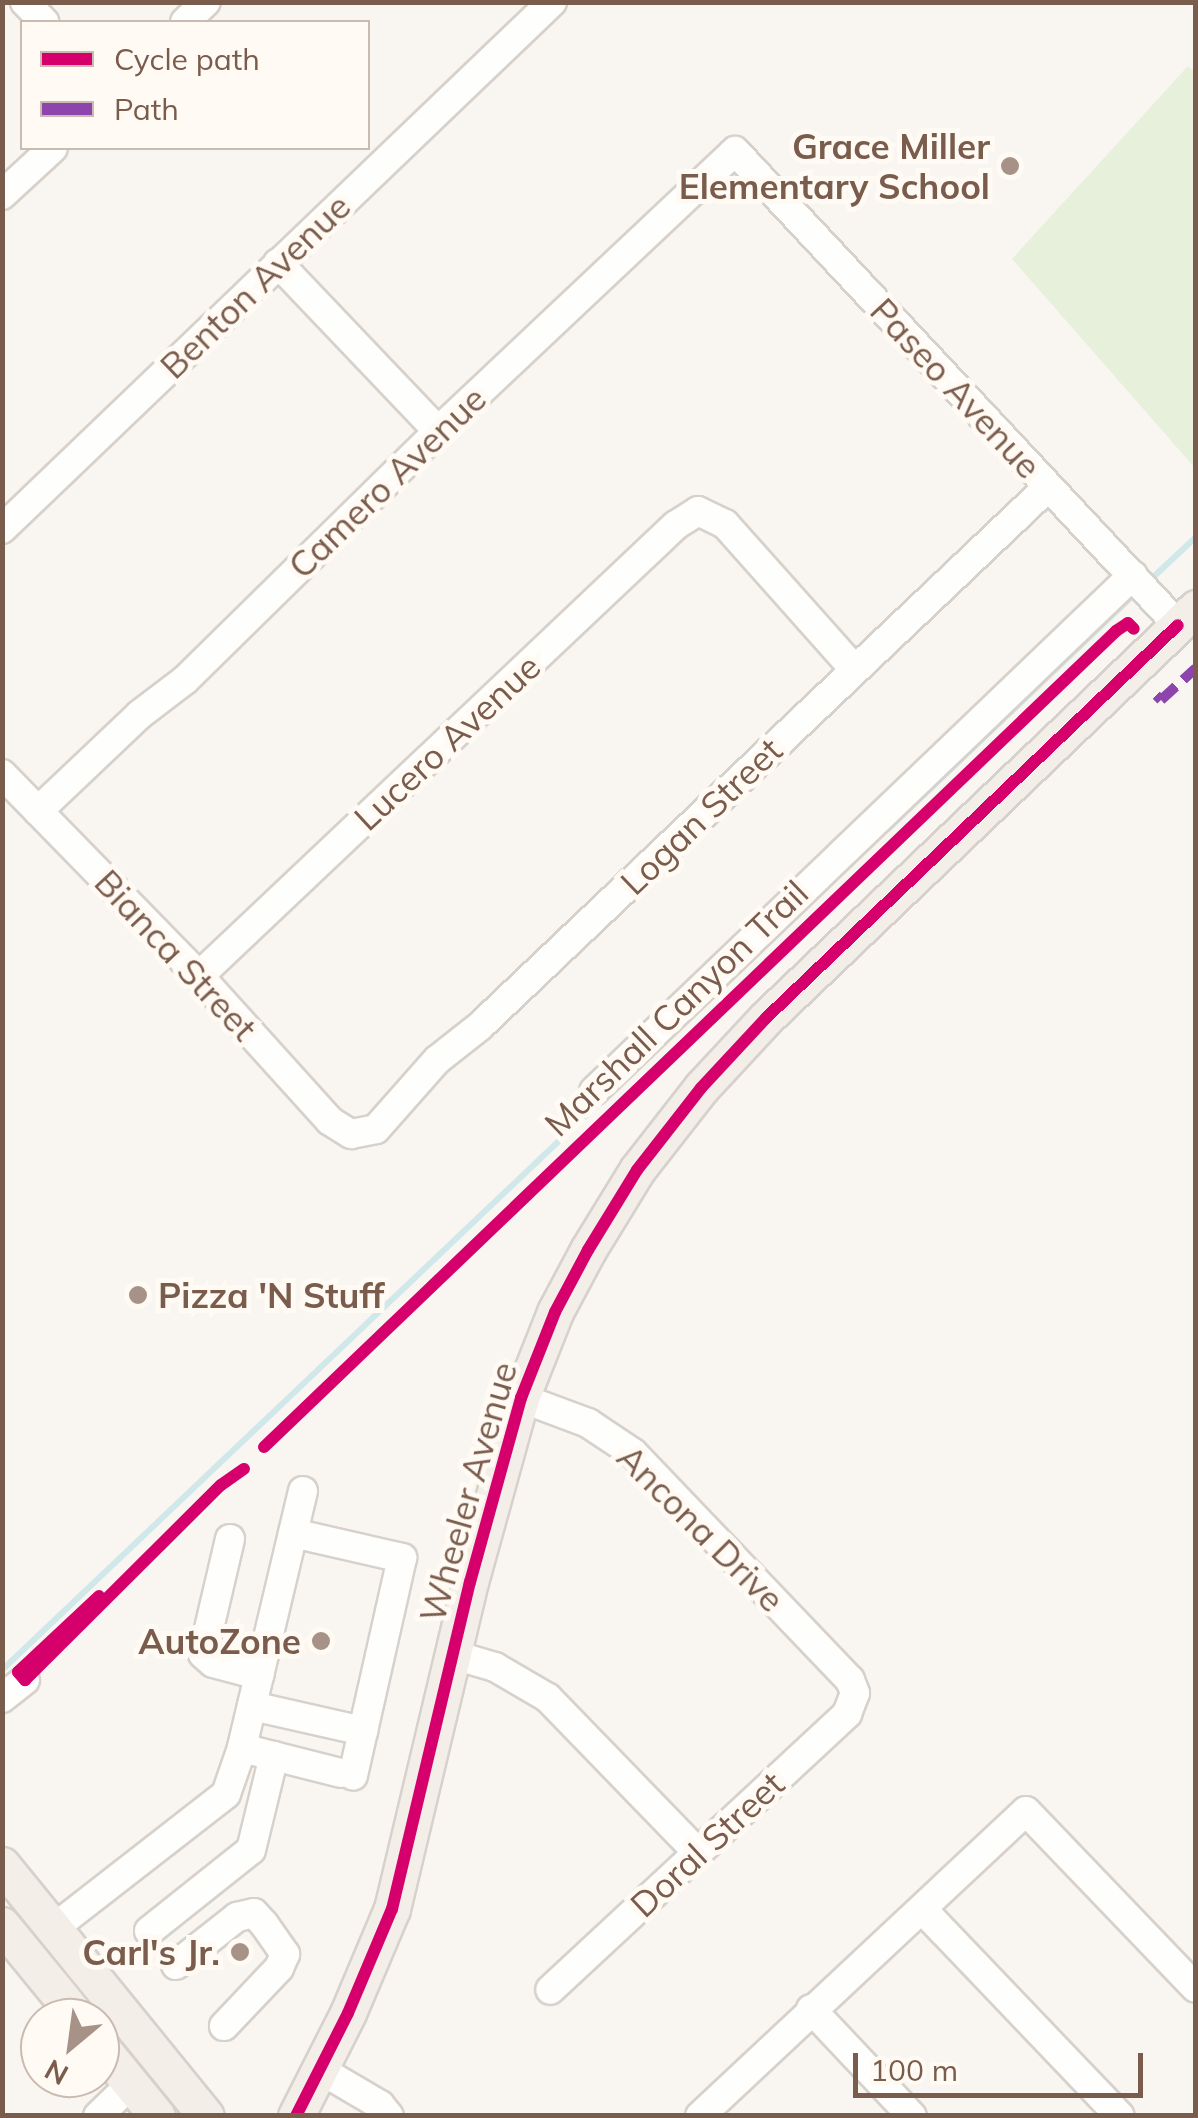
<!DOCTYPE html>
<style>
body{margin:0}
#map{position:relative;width:1198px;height:2118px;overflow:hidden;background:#f9f5f0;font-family:Mulish,sans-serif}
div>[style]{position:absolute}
.green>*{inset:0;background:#e7f0db}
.stream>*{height:6px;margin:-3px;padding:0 3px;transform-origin:3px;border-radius:3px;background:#d0e8ea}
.roads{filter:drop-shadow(2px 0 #d7d1cb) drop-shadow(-2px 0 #d7d1cb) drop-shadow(0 2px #d7d1cb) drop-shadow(0 -2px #d7d1cb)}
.minor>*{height:28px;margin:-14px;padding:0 14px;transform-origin:14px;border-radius:14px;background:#fefefd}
.major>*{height:35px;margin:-17.5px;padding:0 17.5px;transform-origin:17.5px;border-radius:17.5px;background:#f3eee8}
.quiet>*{height:10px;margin-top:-5px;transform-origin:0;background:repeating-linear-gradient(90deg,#8e44ad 0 20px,transparent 0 30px)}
.cycleway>*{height:12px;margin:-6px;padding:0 6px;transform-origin:6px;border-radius:6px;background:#d6006c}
.dots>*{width:28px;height:28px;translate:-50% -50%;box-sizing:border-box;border:5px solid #fffaf3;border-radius:50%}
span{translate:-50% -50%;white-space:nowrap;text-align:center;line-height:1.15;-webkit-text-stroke:10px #fffaf3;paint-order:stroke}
.poi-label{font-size:35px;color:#7a5c4d;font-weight:700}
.right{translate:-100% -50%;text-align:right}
.left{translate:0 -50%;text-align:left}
.street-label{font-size:35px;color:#7a5c4d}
.frame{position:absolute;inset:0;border:5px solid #7a5c4d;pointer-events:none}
.legend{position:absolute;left:20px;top:20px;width:350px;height:130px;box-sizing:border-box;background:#fffaf3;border:2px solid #cabbb1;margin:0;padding:12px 18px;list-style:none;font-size:30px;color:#7a5c4d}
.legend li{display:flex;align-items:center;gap:20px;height:50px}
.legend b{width:50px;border:2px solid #cabbb1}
.north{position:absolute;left:20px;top:1998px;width:100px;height:100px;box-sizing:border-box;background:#fffaf3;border:2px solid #cabbb1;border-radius:50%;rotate:209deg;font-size:28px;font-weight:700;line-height:40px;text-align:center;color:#7a5c4d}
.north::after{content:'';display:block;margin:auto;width:35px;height:45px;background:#a69286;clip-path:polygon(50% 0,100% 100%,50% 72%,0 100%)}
.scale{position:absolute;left:853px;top:2053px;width:290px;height:45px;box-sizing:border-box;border:5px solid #7a5c4d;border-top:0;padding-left:12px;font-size:30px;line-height:35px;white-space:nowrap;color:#7a5c4d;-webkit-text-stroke:8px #fffaf3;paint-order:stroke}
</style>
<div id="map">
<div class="green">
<div style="clip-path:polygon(1188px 66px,1196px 74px,1195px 468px,1012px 259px)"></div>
</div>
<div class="stream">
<div style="left:1149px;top:581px;width:64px;rotate:-43.1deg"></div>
<div style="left:888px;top:829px;width:342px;rotate:-43.6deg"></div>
<div style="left:2px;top:1670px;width:829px;rotate:-43.53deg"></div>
</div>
<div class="roads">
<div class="minor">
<div style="left:25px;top:2px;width:28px;rotate:46deg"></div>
<div style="left:185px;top:22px;width:29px;rotate:-44deg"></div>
<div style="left:2px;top:195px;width:69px;rotate:-42.7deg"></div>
<div style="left:278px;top:263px;width:232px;rotate:46.4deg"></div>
<div style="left:2px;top:529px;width:762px;rotate:-43.78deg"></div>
<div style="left:2px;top:774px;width:282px;rotate:45.7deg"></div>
<div style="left:199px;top:976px;width:195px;rotate:47.9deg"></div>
<div style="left:330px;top:1121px;width:25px;rotate:32deg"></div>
<div style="left:351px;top:1134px;width:25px;rotate:-11deg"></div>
<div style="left:376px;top:1129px;width:92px;rotate:-48.5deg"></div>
<div style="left:437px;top:1060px;width:55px;rotate:-38.3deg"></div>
<div style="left:480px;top:1026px;width:783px;rotate:-43.5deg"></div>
<div style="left:38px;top:811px;width:139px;rotate:-43.5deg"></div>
<div style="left:139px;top:715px;width:58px;rotate:-37.3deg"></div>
<div style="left:185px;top:680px;width:355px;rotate:-44.5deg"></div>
<div style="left:438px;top:431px;width:408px;rotate:-43.3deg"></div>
<div style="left:735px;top:151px;width:649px;rotate:46.94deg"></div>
<div style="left:199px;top:976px;width:656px;rotate:-43.4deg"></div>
<div style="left:676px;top:525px;width:26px;rotate:-32deg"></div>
<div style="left:698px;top:511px;width:30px;rotate:26deg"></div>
<div style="left:725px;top:524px;width:194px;rotate:48.3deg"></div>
<div style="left:594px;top:1091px;width:746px;rotate:-43.75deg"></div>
<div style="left:521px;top:1398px;width:72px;rotate:20.5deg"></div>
<div style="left:588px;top:1423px;width:54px;rotate:33.7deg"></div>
<div style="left:633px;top:1453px;width:314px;rotate:46.3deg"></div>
<div style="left:850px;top:1680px;width:14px;rotate:69deg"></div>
<div style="left:855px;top:1693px;width:22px;rotate:111deg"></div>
<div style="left:847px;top:1714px;width:405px;rotate:137.1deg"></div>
<div style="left:303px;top:1491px;width:264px;rotate:103.4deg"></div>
<div style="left:242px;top:1748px;width:102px;rotate:14.2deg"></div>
<div style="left:293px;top:1533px;width:112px;rotate:12.9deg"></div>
<div style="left:402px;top:1558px;width:223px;rotate:102.7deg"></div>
<div style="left:230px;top:1539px;width:118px;rotate:103.2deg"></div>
<div style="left:203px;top:1654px;width:13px;rotate:42deg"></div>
<div style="left:213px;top:1663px;width:48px;rotate:14.6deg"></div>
<div style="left:454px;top:1655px;width:43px;rotate:16.3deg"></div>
<div style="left:495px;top:1667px;width:61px;rotate:30.3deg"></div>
<div style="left:548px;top:1698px;width:214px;rotate:45.9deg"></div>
<div style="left:2px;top:1698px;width:29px;rotate:-38deg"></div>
<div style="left:252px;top:1706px;width:114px;rotate:12.7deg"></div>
<div style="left:922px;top:1909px;width:286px;rotate:46.3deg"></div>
<div style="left:54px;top:1928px;width:218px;rotate:-37.9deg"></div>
<div style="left:226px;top:1794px;width:49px;rotate:-70.8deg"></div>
<div style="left:149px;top:1931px;width:130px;rotate:-38.5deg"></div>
<div style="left:251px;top:1850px;width:97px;rotate:-76.3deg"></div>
<div style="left:176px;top:1965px;width:78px;rotate:-38.2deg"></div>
<div style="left:237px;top:1917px;width:17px;rotate:-13deg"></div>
<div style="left:254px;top:1913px;width:15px;rotate:48deg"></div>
<div style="left:264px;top:1924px;width:37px;rotate:55deg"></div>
<div style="left:285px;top:1954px;width:15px;rotate:113deg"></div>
<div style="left:279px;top:1968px;width:80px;rotate:133.5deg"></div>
<div style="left:811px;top:2009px;width:147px;rotate:46.7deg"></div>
<div style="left:319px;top:2069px;width:71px;rotate:30.5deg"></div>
<div style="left:380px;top:2105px;width:14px;rotate:51deg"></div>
<div style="left:98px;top:2116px;width:46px;rotate:-44.1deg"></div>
<div style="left:700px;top:2116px;width:446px;rotate:-43.1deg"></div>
<div style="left:1026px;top:1811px;width:245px;rotate:46.2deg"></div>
</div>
<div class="major">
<div style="left:2px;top:1865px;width:323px;rotate:50.9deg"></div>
<div style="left:2px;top:1925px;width:120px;rotate:50.7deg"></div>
<div style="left:100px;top:2046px;width:90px;rotate:50.8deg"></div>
<div style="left:296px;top:2116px;width:115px;rotate:-63.2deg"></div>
<div style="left:348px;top:2013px;width:113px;rotate:-67.1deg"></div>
<div style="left:392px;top:1909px;width:336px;rotate:-76.6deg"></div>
<div style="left:470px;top:1582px;width:191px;rotate:-74.5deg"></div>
<div style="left:521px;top:1398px;width:92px;rotate:-68.4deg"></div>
<div style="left:555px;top:1312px;width:70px;rotate:-62deg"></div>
<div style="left:588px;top:1250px;width:94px;rotate:-58.5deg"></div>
<div style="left:637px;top:1170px;width:104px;rotate:-52deg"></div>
<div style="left:701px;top:1088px;width:96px;rotate:-47.1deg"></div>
<div style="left:766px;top:1018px;width:594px;rotate:-43.64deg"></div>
</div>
</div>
<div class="quiet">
<div style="left:1156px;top:695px;width:7px;rotate:45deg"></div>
<div style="left:1161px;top:700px;width:47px;rotate:-42.4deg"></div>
</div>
<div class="cycleway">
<div style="left:264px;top:1447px;width:1180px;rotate:-43.76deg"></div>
<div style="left:1116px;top:631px;width:14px;rotate:-34deg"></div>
<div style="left:1128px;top:623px;width:8px;rotate:45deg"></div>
<div style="left:99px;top:1596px;width:111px;rotate:136.8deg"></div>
<div style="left:18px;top:1672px;width:11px;rotate:49deg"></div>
<div style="left:25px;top:1680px;width:276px;rotate:-44.9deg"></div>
<div style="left:221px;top:1485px;width:28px;rotate:-35deg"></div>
<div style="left:296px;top:2116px;width:115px;rotate:-63.2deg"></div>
<div style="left:348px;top:2013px;width:113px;rotate:-67.1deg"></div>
<div style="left:392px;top:1909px;width:336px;rotate:-76.6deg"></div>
<div style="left:470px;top:1582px;width:191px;rotate:-74.5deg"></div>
<div style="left:521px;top:1398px;width:92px;rotate:-68.4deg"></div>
<div style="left:555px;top:1312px;width:70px;rotate:-62deg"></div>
<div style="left:588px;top:1250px;width:94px;rotate:-58.5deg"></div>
<div style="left:637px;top:1170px;width:104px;rotate:-52deg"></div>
<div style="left:701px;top:1088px;width:96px;rotate:-47.1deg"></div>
<div style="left:766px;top:1018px;width:569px;rotate:-43.65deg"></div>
</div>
<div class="dots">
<div style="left:1010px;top:166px;background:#a69286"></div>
<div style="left:138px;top:1295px;background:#a69286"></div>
<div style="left:321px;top:1641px;background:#a69286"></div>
<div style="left:240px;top:1952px;background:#a69286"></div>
</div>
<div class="poi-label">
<span class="right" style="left:990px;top:166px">Grace Miller<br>Elementary School</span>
<span class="left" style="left:158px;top:1295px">Pizza 'N Stuff</span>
<span class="right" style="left:301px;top:1641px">AutoZone</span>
<span class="right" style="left:220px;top:1952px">Carl's Jr.</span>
</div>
<div class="street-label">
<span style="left:255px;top:286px;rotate:-44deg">Benton Avenue</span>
<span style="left:956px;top:388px;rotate:47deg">Paseo Avenue</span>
<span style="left:387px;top:482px;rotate:-44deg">Camero Avenue</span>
<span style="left:447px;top:742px;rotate:-43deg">Lucero Avenue</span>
<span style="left:701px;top:816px;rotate:-44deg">Logan Street</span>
<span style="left:176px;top:955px;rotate:47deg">Bianca Street</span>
<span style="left:676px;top:1008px;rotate:-44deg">Marshall Canyon Trail</span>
<span style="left:468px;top:1492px;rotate:-74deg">Wheeler Avenue</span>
<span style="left:701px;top:1528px;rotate:45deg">Ancona Drive</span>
<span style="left:707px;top:1844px;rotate:-43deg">Doral Street</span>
</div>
<div class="frame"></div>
<ul class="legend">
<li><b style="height:12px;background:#d6006c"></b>Cycle path</li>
<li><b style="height:12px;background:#8e44ad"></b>Path</li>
</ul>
<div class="north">N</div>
<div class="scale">100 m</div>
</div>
